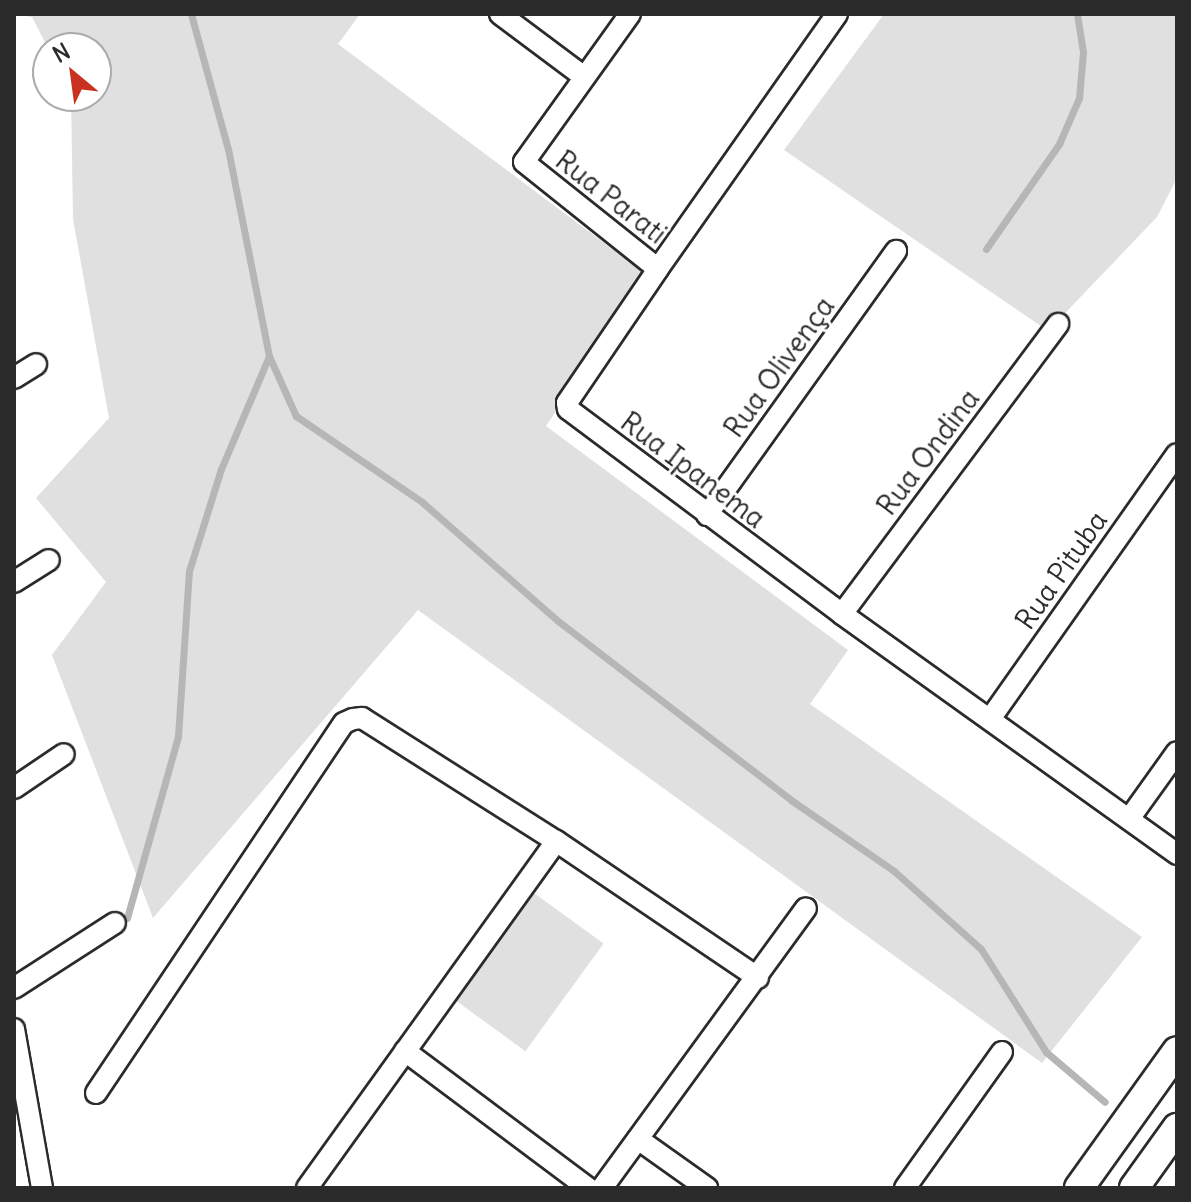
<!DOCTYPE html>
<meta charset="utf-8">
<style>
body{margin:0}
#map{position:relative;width:1191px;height:1202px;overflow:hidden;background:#fff;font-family:Delius,sans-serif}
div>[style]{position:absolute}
.green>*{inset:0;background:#e0e0e0;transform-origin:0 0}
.stream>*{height:7px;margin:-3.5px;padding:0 3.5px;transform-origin:3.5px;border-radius:3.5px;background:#b6b6b6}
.roads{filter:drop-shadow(2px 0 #2b2b2b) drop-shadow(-2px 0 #2b2b2b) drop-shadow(0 2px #2b2b2b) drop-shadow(0 -2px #2b2b2b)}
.street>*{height:20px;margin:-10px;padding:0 10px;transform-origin:10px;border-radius:10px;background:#fff}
.secondary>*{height:28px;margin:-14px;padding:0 14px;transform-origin:14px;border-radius:14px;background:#fff}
span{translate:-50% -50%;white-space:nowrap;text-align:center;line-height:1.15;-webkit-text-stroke:6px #fff;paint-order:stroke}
.street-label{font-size:28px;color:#2b2b2b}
.frame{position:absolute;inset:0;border:16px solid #2b2b2b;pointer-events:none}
.north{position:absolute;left:32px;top:32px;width:80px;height:80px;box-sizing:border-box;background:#fff;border:2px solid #aaa;border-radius:50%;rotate:331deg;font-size:22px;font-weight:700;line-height:32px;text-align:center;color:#2b2b2b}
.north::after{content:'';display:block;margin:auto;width:28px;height:36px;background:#c8321e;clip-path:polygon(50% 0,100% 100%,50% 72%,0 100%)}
</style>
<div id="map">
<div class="green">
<div style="clip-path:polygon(360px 14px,338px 44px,647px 275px,546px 426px,848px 650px,810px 704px,1142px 937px,1042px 1063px,418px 610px,153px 918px,52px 655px,106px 582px,36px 498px,109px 418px,73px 219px,71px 96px,96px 96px,96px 48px,48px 48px,32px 17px,14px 14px)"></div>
<div style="clip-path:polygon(884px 14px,1177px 14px,1177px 178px,1157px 217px,1048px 331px,784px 150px)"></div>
<div style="left:534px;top:893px;width:86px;height:133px;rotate:36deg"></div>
</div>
<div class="stream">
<div style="left:191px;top:14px;width:140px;rotate:74.7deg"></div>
<div style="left:228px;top:149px;width:211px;rotate:78.8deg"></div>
<div style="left:269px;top:356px;width:66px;rotate:65.8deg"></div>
<div style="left:296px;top:416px;width:153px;rotate:34.3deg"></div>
<div style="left:422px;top:502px;width:181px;rotate:41.2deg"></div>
<div style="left:558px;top:621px;width:294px;rotate:37.5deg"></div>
<div style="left:791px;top:800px;width:125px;rotate:34.6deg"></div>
<div style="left:894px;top:871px;width:117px;rotate:41.9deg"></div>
<div style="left:981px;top:949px;width:122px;rotate:57.7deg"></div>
<div style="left:1046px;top:1052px;width:77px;rotate:40.3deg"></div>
<div style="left:986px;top:249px;width:128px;rotate:-55.2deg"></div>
<div style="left:1059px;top:144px;width:50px;rotate:-66.5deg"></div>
<div style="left:1079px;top:98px;width:46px;rotate:-85deg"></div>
<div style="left:1083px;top:52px;width:38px;rotate:-99deg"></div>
<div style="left:127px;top:918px;width:189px;rotate:-74.3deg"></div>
<div style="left:178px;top:736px;width:165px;rotate:-86.2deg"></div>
<div style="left:189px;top:571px;width:107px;rotate:-72.6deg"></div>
<div style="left:221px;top:469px;width:123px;rotate:-67deg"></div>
</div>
<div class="roads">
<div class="street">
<div style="left:500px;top:14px;width:104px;rotate:36.8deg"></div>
<div style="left:630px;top:14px;width:182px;rotate:125.6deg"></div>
<div style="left:524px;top:162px;width:171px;rotate:38.6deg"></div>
<div style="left:837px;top:14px;width:312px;rotate:125.1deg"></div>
<div style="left:658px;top:269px;width:162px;rotate:124.2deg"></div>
<div style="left:567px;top:403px;width:6px;rotate:81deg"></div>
<div style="left:568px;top:409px;width:342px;rotate:36.8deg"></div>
<div style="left:842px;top:614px;width:412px;rotate:35.6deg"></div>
<div style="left:14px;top:378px;width:26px;rotate:-32deg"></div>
<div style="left:707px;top:515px;width:325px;rotate:-54.4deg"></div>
<div style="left:14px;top:582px;width:41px;rotate:-32.2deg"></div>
<div style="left:842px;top:614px;width:362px;rotate:-53.3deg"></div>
<div style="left:990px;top:719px;width:324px;rotate:-54.8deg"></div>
<div style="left:14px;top:788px;width:60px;rotate:-34.2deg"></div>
<div style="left:1129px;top:819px;width:82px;rotate:-54.4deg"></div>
<div style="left:14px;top:988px;width:120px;rotate:-32.8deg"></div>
<div style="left:14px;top:1029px;width:161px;rotate:80deg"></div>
<div style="left:405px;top:1051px;width:229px;rotate:36.8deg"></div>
<div style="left:96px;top:1093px;width:445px;rotate:-56.2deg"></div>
<div style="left:344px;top:723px;width:10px;rotate:-24deg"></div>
<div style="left:353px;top:719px;width:9px;rotate:-6deg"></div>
<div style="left:362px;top:718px;width:230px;rotate:32.4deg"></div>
<div style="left:556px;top:841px;width:244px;rotate:34.1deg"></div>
<div style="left:638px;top:1139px;width:85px;rotate:35.4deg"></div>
<div style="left:307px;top:1188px;width:427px;rotate:-54.3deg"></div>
<div style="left:602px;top:1188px;width:346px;rotate:-53.9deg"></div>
<div style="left:905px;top:1188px;width:167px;rotate:-54.5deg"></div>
</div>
<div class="secondary">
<div style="left:1079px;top:1188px;width:168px;rotate:-54.4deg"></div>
<div style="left:1134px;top:1188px;width:74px;rotate:-54.4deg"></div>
</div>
</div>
<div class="street-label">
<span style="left:611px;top:197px;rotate:38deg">Rua Parati</span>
<span style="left:779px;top:367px;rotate:-54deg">Rua Olivença</span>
<span style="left:928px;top:452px;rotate:-53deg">Rua Ondina</span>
<span style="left:693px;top:470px;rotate:37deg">Rua Ipanema</span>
<span style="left:1061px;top:570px;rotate:-55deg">Rua Pituba</span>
</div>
<div class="frame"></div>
<div class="north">N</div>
</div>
